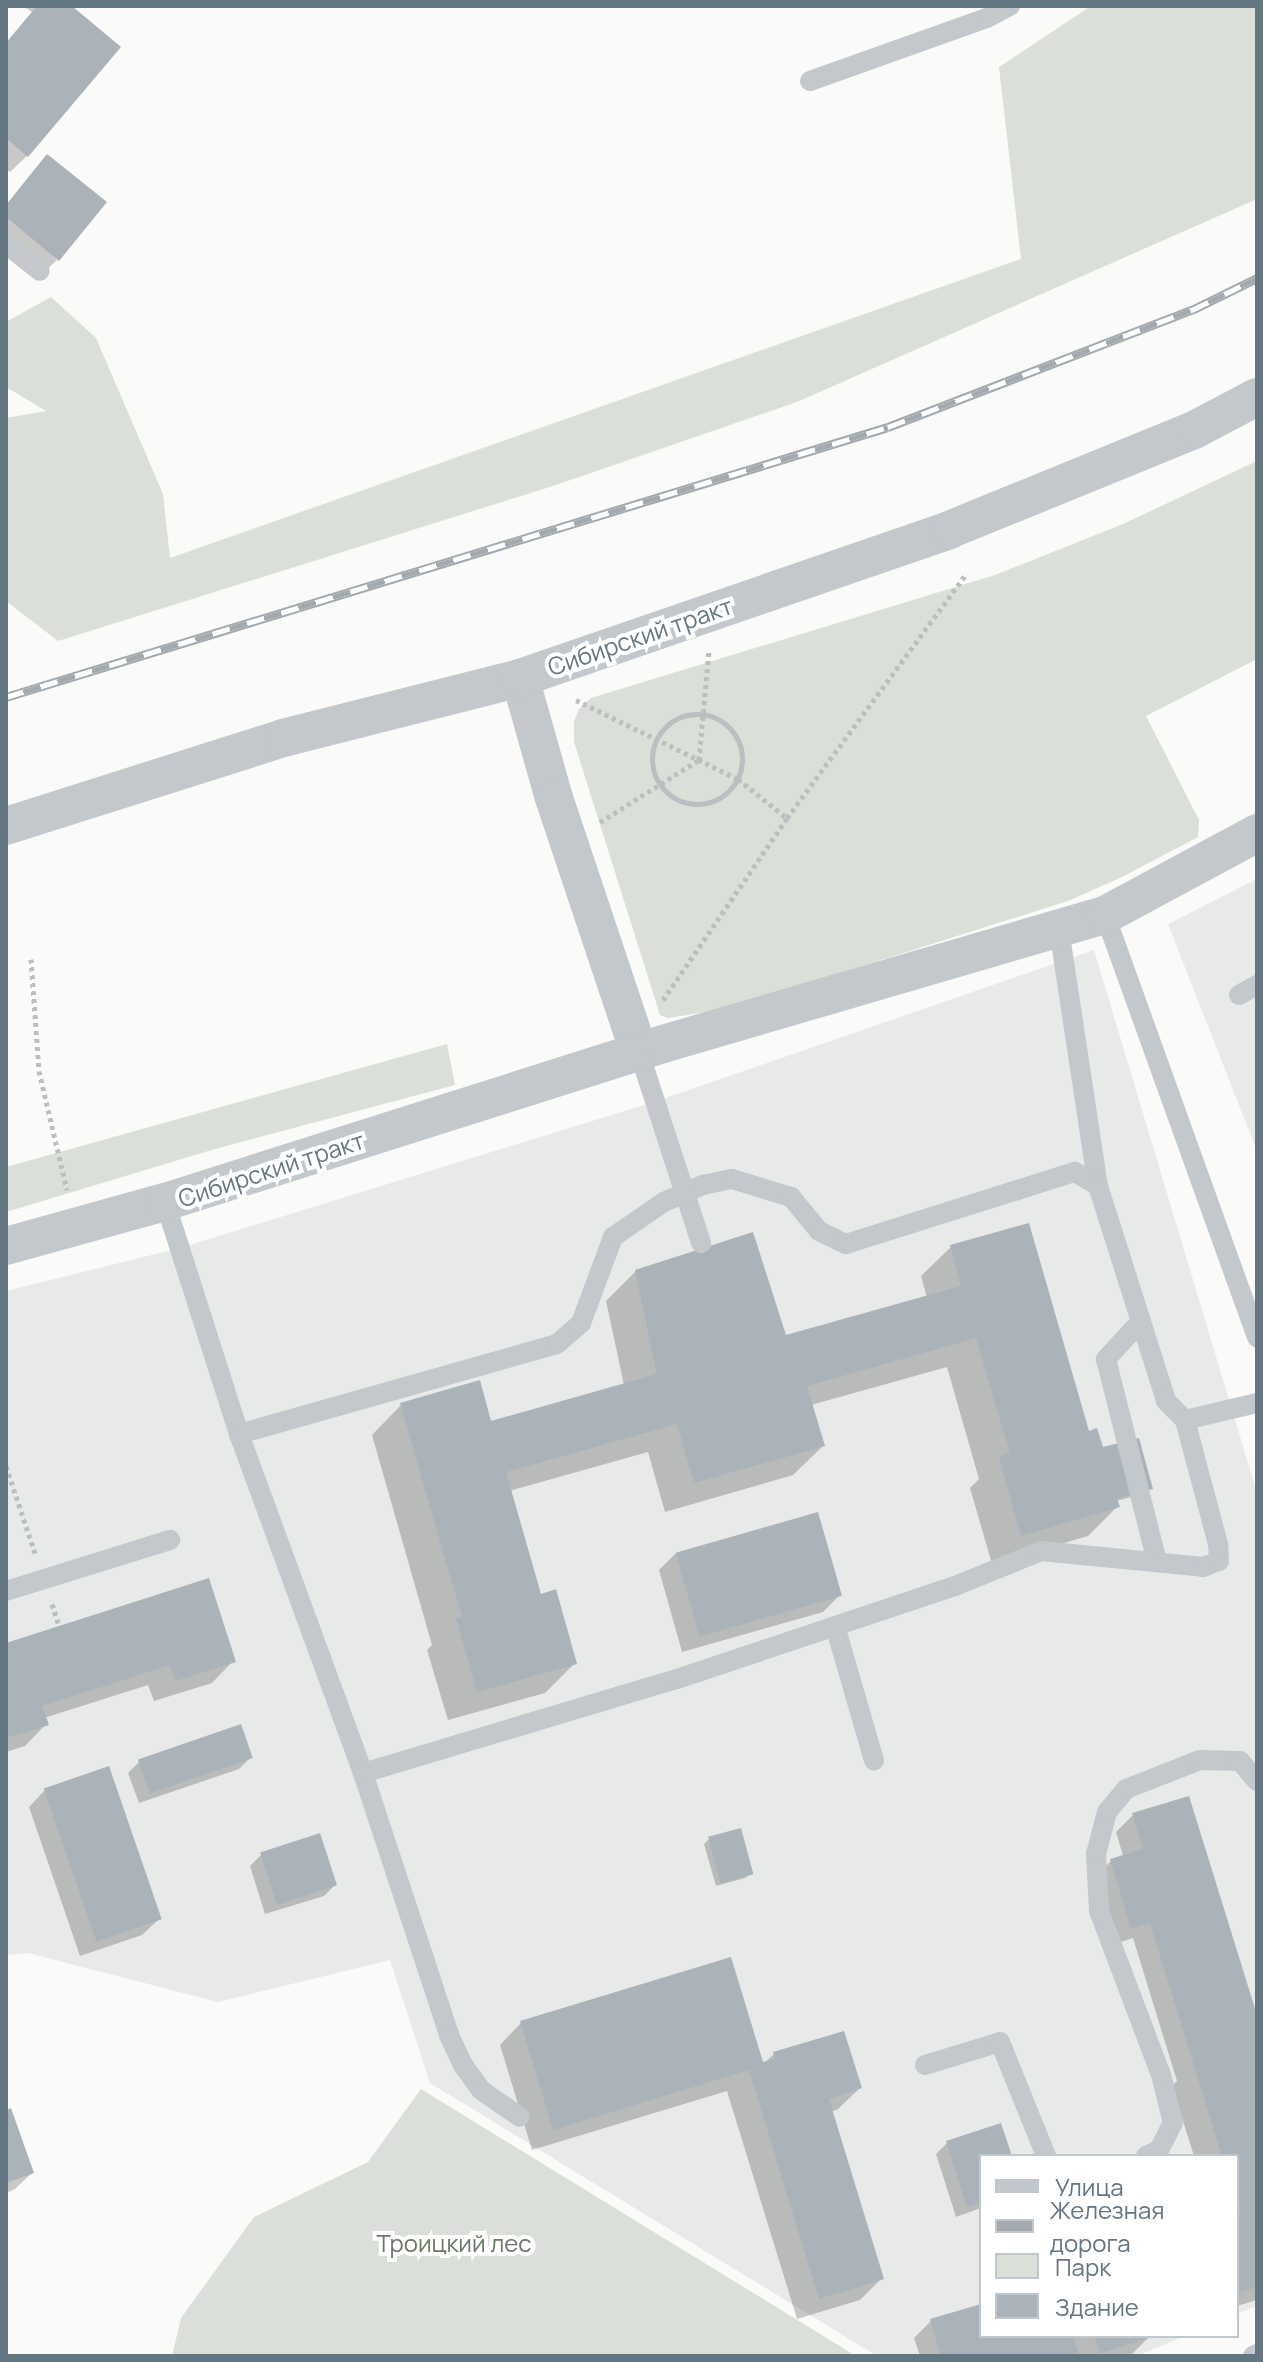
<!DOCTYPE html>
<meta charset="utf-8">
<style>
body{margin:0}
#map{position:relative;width:1263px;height:2362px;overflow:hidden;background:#fafaf8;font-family:Manrope,sans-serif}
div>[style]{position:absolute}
.built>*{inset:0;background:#e8e9e9}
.green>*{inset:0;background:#dadfd7}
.shadow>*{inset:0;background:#0003}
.building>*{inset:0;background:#aab3b9;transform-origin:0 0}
.path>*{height:5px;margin-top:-2.5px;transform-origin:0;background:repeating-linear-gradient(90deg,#bbbfc2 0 4px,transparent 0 8px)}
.path>.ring{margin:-2.5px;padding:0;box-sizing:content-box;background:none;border:5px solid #bbbfc2;border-radius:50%}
.service>*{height:20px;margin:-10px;padding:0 10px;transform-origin:10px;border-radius:10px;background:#c3c8cc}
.minor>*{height:38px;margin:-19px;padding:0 19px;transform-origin:19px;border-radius:19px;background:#c3c8cc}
.rail>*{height:9px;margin-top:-4.5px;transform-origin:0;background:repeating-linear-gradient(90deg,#fff 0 18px,#a2aab0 0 36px);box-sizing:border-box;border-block:2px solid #a2aab0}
span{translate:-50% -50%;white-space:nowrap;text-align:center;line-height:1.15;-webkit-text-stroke:8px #fff;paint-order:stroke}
.street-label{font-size:24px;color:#657683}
.park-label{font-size:24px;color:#687a64}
.frame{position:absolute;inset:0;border:8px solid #657683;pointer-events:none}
.legend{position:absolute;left:979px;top:2154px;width:260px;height:184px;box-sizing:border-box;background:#fff;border:2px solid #c1c8cd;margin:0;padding:10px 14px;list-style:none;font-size:24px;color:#657683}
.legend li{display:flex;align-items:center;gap:16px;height:40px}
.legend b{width:40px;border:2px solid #c1c8cd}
</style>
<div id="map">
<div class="built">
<div style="clip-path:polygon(1257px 879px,1257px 1151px,1168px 924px)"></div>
<div style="clip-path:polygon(1094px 950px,1257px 1493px,1257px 2306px,1237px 2314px,1237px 2156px,981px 2156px,981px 2336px,1185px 2336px,1137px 2356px,877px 2356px,430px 2083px,390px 1960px,218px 2002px,28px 1953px,6px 1955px,6px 1291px,180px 1248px,657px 1101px)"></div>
</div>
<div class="green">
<div style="clip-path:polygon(1091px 6px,1257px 6px,1257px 199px,797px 402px,553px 486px,58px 641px,6px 601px,6px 418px,46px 411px,6px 387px,6px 322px,51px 297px,96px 338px,163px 494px,170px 558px,1021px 259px,999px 67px)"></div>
<div style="clip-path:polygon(1257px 461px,1257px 659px,1146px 716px,1199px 820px,1198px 837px,1122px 877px,1068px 901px,726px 1009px,668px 1018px,660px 1015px,574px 742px,574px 721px,579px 709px,591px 698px,995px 575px,1123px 524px)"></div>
<div style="clip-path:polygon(447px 1044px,455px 1085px,215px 1149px,6px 1212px,6px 1167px)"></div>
<div style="clip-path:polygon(421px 2089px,856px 2356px,172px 2356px,181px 2318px,254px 2217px,368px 2162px)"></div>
</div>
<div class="shadow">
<div style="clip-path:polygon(23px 6px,69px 6px,27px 156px,10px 172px,6px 169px,6px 43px,32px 12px)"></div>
<div style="clip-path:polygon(6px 205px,57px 260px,46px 270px,6px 237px)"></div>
<div style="clip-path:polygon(951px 1247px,1087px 1433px,1146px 1493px,1116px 1501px,1118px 1506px,1088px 1536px,992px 1564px,970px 1488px,979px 1479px,947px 1367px,811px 1405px,823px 1446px,793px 1475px,665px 1512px,648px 1452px,509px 1491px,539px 1597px,575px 1663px,545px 1693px,448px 1720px,427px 1650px,432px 1645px,372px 1435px,401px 1405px,490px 1423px,624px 1385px,606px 1301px,636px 1271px,785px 1338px,927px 1298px,921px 1276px)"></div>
<div style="clip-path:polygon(676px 1553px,840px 1595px,823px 1612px,682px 1652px,659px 1570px)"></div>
<div style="clip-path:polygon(6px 1645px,233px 1661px,212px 1683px,154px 1701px,148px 1685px,44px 1718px,46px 1724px,25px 1746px,6px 1752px)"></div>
<div style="clip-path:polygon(250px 1758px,239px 1769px,139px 1803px,128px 1773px,139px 1762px)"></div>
<div style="clip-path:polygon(45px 1790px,159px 1919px,142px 1935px,80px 1956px,29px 1807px)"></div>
<div style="clip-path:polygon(1133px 1815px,1257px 2022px,1257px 2300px,1237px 2306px,1237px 2156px,1194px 2156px,1172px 2086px,1177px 2081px,1133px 1938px,1115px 1944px,1094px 1878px,1111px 1861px,1123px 1856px,1116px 1832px)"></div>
<div style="clip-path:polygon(709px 1839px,751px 1873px,745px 1878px,716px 1886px,704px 1844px)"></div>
<div style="clip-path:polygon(261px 1855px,335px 1885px,324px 1896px,265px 1914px,250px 1866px)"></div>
<div style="clip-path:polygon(521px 2023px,762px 2065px,774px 2054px,860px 2088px,838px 2109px,831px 2112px,881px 2279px,860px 2300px,797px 2319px,727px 2091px,532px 2150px,500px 2045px)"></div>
<div style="clip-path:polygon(6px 2112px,32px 2173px,15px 2189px,6px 2193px)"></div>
<div style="clip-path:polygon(947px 2143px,1010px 2156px,981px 2156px,981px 2208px,956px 2217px,936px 2154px)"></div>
<div style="clip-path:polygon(981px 2306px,981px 2336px,1149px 2337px,1130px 2356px,920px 2356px,914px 2338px,931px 2321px)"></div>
</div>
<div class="building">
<div style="clip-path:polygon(37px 6px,72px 6px,121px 47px,28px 157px,6px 138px,6px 43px)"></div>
<div style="clip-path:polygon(47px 154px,107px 202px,59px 261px,6px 217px,6px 205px)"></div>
<div style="clip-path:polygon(1029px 1223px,1089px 1431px,1097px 1428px,1103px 1447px,1139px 1438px,1153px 1489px,1117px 1498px,1120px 1507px,1021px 1536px,999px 1457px,1010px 1453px,976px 1338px,807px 1386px,825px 1446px,694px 1483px,677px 1424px,506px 1472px,541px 1594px,556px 1589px,577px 1664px,477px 1692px,456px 1618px,462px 1617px,400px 1403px,480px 1380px,491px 1421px,657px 1374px,635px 1270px,753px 1232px,786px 1335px,961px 1286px,950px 1245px)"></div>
<div style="left:818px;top:1512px;width:87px;height:148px;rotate:74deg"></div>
<div style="clip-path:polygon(209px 1578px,236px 1662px,175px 1681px,170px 1665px,42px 1706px,49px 1725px,6px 1738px,6px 1643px)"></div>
<div style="left:241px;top:1724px;width:36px;height:109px;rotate:71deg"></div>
<div style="left:109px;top:1766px;width:162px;height:69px;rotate:71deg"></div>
<div style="clip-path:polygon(1189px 1796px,1257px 2015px,1257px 2287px,1237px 2293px,1237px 2215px,1240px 2214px,1237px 2156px,1222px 2156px,1150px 1923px,1131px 1929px,1110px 1859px,1143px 1849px,1132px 1813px)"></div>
<div style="left:741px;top:1828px;width:48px;height:34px;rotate:75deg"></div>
<div style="left:320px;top:1833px;width:55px;height:63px;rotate:72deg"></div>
<div style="clip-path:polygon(731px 1957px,763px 2062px,775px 2059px,773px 2052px,844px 2031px,862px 2088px,829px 2099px,884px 2279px,819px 2299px,749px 2070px,553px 2130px,520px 2021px)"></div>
<div style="clip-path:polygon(11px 2108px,34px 2173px,6px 2183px,6px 2110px)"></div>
<div style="clip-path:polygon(1001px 2123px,1012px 2156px,981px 2156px,981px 2202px,967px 2207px,946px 2141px)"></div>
<div style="clip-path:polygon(981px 2304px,981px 2336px,1073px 2336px,1079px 2356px,941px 2356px,930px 2319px)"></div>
<div style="clip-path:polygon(1095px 2336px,1153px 2336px,1153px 2337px,1100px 2353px)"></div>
</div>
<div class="path">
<div style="left:576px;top:700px;width:180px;rotate:26deg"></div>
<div style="left:738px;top:779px;width:63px;rotate:38.5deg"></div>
<div class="ring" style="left:652px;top:714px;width:85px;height:85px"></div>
<div style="left:600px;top:822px;width:117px;rotate:-32.1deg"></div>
<div style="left:699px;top:760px;width:109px;rotate:-84.8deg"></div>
<div style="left:31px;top:959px;width:112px;rotate:85.9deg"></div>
<div style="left:39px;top:1071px;width:122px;rotate:76.8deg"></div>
<div style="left:663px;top:1000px;width:220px;rotate:-55.7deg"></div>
<div style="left:787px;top:818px;width:304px;rotate:-53.7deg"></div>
<div style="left:6px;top:1466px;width:92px;rotate:71.6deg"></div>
<div style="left:52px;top:1604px;width:23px;rotate:72deg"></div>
</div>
<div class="service">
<div style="left:810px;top:81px;width:188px;rotate:-19.6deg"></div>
<div style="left:987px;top:18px;width:26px;rotate:-28deg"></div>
<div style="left:6px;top:244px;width:43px;rotate:38.5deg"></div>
<div style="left:1105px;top:915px;width:449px;rotate:70.2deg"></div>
<div style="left:1059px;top:929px;width:260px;rotate:81.4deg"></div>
<div style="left:1239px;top:995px;width:21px;rotate:-29deg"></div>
<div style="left:639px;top:1052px;width:201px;rotate:72deg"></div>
<div style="left:165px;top:1202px;width:244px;rotate:72.3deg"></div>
<div style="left:239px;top:1434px;width:361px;rotate:69.9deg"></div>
<div style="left:363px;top:1773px;width:276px;rotate:71.8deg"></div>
<div style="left:449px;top:2035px;width:33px;rotate:65deg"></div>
<div style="left:463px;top:2065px;width:31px;rotate:54deg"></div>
<div style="left:481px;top:2090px;width:47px;rotate:34.7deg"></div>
<div style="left:1141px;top:1321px;width:52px;rotate:132.6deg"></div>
<div style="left:1106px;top:1359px;width:209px;rotate:75.9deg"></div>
<div style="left:239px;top:1434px;width:330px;rotate:-15.8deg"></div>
<div style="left:557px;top:1344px;width:32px;rotate:-41deg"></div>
<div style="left:581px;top:1323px;width:92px;rotate:-69.6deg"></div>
<div style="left:613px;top:1237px;width:62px;rotate:-34.5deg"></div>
<div style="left:664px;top:1202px;width:43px;rotate:-23.6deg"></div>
<div style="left:703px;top:1185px;width:30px;rotate:-12deg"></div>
<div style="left:732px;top:1179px;width:62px;rotate:17deg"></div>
<div style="left:791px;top:1197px;width:44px;rotate:50.5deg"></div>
<div style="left:819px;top:1231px;width:30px;rotate:26deg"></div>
<div style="left:846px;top:1244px;width:240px;rotate:-17.5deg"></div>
<div style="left:1075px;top:1172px;width:27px;rotate:31deg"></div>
<div style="left:1098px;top:1186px;width:225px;rotate:72.4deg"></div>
<div style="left:1166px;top:1401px;width:27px;rotate:45deg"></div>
<div style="left:1185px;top:1420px;width:74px;rotate:-13.3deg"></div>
<div style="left:6px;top:1591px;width:172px;rotate:-17.3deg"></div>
<div style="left:835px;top:1626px;width:140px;rotate:73.8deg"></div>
<div style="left:363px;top:1773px;width:328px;rotate:-16.7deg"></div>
<div style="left:677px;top:1679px;width:293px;rotate:-18.5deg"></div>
<div style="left:955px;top:1586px;width:93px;rotate:-22.1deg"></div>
<div style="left:1041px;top:1551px;width:163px;rotate:5.6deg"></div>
<div style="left:1203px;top:1567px;width:17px;rotate:-21deg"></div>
<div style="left:1219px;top:1561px;width:17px;rotate:-93deg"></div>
<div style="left:1218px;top:1544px;width:128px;rotate:-104.9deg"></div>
<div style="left:925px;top:2065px;width:78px;rotate:-17deg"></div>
<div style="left:1000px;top:2042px;width:123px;rotate:68deg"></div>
<div style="left:1146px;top:2156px;width:14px;rotate:-25deg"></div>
<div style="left:1159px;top:2150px;width:30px;rotate:-63deg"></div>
<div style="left:1173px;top:2123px;width:49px;rotate:-104deg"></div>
<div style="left:1161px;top:2075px;width:175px;rotate:-110.7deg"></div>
<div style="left:1099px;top:1911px;width:57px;rotate:-93deg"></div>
<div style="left:1096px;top:1854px;width:43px;rotate:-75.3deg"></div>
<div style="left:1107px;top:1812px;width:30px;rotate:-50deg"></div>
<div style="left:1126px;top:1789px;width:79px;rotate:-21.4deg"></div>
<div style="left:1200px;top:1760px;width:40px;rotate:1.4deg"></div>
<div style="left:1240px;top:1761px;width:26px;rotate:50deg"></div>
<div style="left:1253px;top:2356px;width:4px;rotate:-27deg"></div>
</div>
<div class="minor">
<div style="left:520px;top:678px;width:125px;rotate:74.2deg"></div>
<div style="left:554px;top:798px;width:268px;rotate:71.5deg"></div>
<div style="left:6px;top:826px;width:291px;rotate:-17.6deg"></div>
<div style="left:283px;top:738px;width:244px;rotate:-14.2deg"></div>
<div style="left:520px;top:678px;width:454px;rotate:-19deg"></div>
<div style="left:949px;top:530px;width:267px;rotate:-22.2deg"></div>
<div style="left:1196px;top:429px;width:69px;rotate:-27.7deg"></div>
<div style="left:6px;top:1246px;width:165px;rotate:-15.5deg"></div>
<div style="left:165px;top:1202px;width:522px;rotate:-17.6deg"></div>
<div style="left:663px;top:1044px;width:460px;rotate:-16.3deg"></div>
<div style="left:1105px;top:915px;width:173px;rotate:-28.3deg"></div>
</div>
<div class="rail">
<div style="left:6px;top:697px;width:922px;rotate:-17.02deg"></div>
<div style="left:888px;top:427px;width:326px;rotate:-21.1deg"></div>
<div style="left:1192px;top:310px;width:72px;rotate:-26.2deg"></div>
</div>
<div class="street-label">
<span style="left:640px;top:636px;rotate:-19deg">Сибирский тракт</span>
<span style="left:271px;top:1169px;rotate:-18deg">Сибирский тракт</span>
</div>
<div class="park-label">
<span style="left:454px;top:2243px">Троицкий лес</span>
</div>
<div class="frame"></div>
<ul class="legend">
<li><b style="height:10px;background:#c3c8cc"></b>Улица</li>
<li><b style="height:10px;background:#a2aab0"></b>Железная дорога</li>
<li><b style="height:22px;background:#dadfd7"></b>Парк</li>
<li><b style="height:22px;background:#aab3b9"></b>Здание</li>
</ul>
</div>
